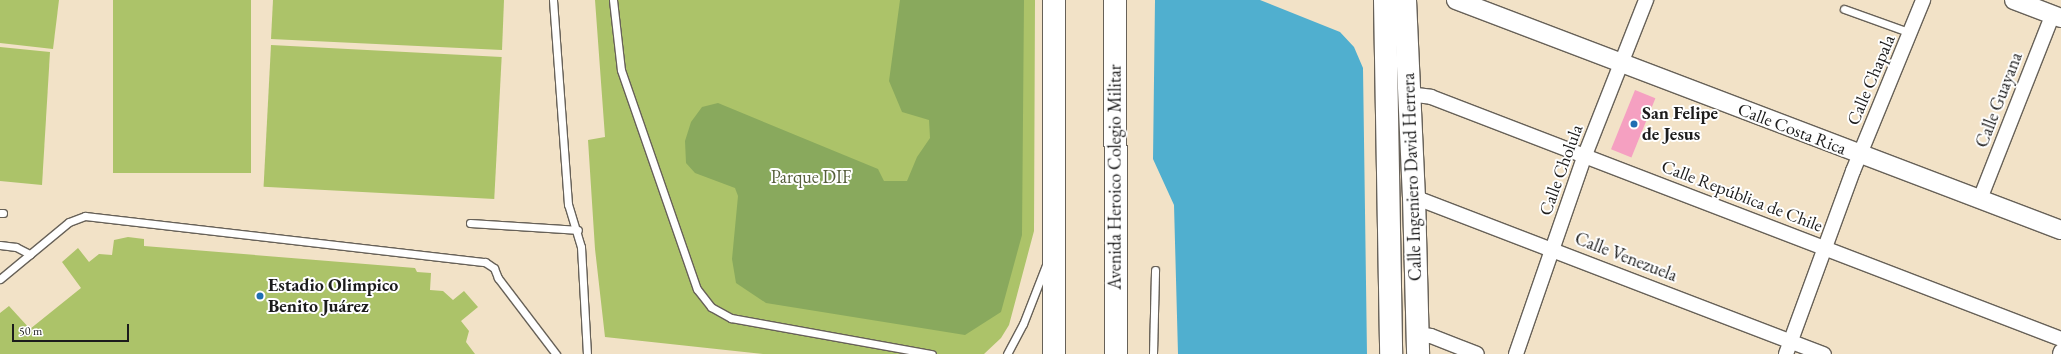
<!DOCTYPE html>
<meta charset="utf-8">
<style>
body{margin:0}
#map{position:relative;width:2061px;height:354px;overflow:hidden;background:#f2e2c7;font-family:"EB Garamond",serif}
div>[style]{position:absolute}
.green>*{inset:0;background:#acc369;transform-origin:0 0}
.forest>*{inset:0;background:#89a95d}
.water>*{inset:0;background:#50afcf}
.building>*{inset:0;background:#f5a0c1;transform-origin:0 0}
.roads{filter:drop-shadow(1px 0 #676158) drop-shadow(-1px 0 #676158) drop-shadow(0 1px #676158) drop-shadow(0 -1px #676158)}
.service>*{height:7px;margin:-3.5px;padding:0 3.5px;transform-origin:3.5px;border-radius:3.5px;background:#fff}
.minor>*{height:14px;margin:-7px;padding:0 7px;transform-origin:7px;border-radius:7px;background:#fff}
.tertiary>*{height:18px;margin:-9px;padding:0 9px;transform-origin:9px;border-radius:9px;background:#fff}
.primary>*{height:22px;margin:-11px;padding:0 11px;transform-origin:11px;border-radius:11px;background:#fff}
.dots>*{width:11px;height:11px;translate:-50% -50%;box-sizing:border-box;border:2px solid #fff;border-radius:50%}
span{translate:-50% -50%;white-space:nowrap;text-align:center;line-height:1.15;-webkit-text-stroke:4px #fff;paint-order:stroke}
.street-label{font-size:18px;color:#1c1c1c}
.poi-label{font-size:18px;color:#1c1c1c;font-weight:700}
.left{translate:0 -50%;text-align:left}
.park-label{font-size:18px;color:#565f3b}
.scale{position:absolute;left:12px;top:324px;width:117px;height:18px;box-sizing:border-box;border:2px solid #1c1c1c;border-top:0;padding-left:5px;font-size:12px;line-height:14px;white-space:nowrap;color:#1c1c1c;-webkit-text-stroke:3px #fff;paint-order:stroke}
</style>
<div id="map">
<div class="green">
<div style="clip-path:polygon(0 0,59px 0,53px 49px,0 43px)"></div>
<div style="left:113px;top:0;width:138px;height:173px"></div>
<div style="clip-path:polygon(273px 0,504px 0,502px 50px,271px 39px)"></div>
<div style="clip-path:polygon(595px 0,1035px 0,1034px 231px,1009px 325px,1001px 338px,984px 354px,763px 354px,605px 337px,595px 249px,588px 140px,605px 137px)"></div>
<div style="left:271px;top:45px;width:231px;height:142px;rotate:3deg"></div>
<div style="clip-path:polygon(0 47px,50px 52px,42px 185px,0 181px)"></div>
<div style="clip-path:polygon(128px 237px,144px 239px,144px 246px,415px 268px,417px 272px,431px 273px,430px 290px,443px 291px,453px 300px,464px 291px,478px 307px,461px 321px,469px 331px,466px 342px,475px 354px,0 354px,0 313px,9px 306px,30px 329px,81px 288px,62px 262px,78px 248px,89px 262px,99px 254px,112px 255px,114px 240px)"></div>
</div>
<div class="forest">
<div style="clip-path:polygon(900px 0,1024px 0,1022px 235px,1001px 312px,965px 335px,766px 303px,736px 283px,732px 259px,738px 196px,735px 188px,695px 173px,686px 163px,685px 141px,691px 122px,702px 107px,718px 103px,878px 169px,884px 181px,907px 181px,917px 157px,930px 138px,929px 120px,902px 112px,889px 81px)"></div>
</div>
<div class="water">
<div style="clip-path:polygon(1155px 0,1260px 0,1340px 32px,1354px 47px,1363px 68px,1367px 354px,1178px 354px,1174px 205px,1153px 159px)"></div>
</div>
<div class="building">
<div style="left:1635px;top:90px;width:22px;height:64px;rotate:22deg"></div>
</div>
<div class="roads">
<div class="service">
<div style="left:553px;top:0;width:205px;rotate:85.8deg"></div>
<div style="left:568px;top:204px;width:45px;rotate:73.2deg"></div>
<div style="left:581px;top:247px;width:107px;rotate:86.8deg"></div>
<div style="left:613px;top:0;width:70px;rotate:83.5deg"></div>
<div style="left:621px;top:70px;width:232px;rotate:70.9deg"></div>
<div style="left:697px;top:289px;width:23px;rotate:52deg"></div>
<div style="left:711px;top:307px;width:23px;rotate:29deg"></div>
<div style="left:731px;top:318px;width:204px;rotate:10.2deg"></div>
<div style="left:1844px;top:9px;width:71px;rotate:19.7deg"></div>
<div style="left:0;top:213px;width:3px"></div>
<div style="left:470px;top:223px;width:108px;rotate:3.7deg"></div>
<div style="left:0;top:245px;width:16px;rotate:7deg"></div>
<div style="left:16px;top:247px;width:16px;rotate:27deg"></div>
<div style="left:0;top:279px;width:89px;rotate:-39.6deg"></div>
<div style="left:69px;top:222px;width:17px;rotate:-21deg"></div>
<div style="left:85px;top:216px;width:403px;rotate:6.6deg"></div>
<div style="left:485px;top:262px;width:11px;rotate:34deg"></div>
<div style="left:494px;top:268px;width:11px;rotate:68deg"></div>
<div style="left:498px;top:278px;width:96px;rotate:52.7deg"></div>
<div style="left:1007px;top:354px;width:34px;rotate:-62deg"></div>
<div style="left:1023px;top:324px;width:63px;rotate:-68.7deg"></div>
<div style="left:1153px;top:354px;width:84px;rotate:-88.6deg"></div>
</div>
<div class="minor">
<div style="left:1408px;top:94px;width:23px;rotate:7deg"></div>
<div style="left:1431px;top:97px;width:675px;rotate:21.01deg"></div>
<div style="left:1414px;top:197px;width:439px;rotate:21deg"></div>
<div style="left:1980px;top:199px;width:199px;rotate:-68.5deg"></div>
<div style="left:1418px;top:334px;width:13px;rotate:9deg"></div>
<div style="left:1431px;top:336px;width:49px;rotate:21.4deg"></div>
<div style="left:1516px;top:354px;width:211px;rotate:-70.9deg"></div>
<div style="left:1585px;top:155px;width:167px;rotate:-68.5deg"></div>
<div style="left:1786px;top:354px;width:195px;rotate:-69.9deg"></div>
<div style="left:1853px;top:171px;width:185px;rotate:-67.7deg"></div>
<div style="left:2060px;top:354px;width:3px;rotate:-72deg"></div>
</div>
<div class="tertiary">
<div style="left:1456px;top:0;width:647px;rotate:20.82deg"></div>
<div style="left:2014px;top:0;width:50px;rotate:21deg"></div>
</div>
<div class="primary">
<div style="left:1115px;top:0;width:354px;rotate:89.8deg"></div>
<div style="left:1385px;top:0;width:354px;rotate:89deg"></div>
<div style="left:1405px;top:0;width:197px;rotate:87.4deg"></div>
<div style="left:1414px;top:197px;width:157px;rotate:88.5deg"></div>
<div style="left:1054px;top:354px;width:354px;rotate:-90deg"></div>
</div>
</div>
<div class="dots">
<div style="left:1634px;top:124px;background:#1f6fb2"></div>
<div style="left:260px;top:296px;background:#1f6fb2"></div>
</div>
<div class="street-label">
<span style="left:1871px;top:80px;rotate:-67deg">Calle Chapala</span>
<span style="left:1999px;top:100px;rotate:-69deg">Calle Guayana</span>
<span style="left:1792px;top:129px;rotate:21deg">Calle Costa Rica</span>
<span style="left:1561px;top:170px;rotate:-70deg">Calle Cholula</span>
<span style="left:1115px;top:177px;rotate:-90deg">Avenida Heroico Colegio Militar</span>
<span style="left:1412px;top:177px;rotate:-92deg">Calle Ingeniero David Herrera</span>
<span style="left:1742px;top:196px;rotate:21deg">Calle República de Chile</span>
<span style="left:1626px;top:257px;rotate:21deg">Calle Venezuela</span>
</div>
<div class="poi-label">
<span class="left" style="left:1642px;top:124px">San Felipe<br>de Jesus</span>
<span class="left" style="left:268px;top:296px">Estadio Olimpico<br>Benito Juárez</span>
</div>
<div class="park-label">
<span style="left:811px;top:177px">Parque DIF</span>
</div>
<div class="scale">50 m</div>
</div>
